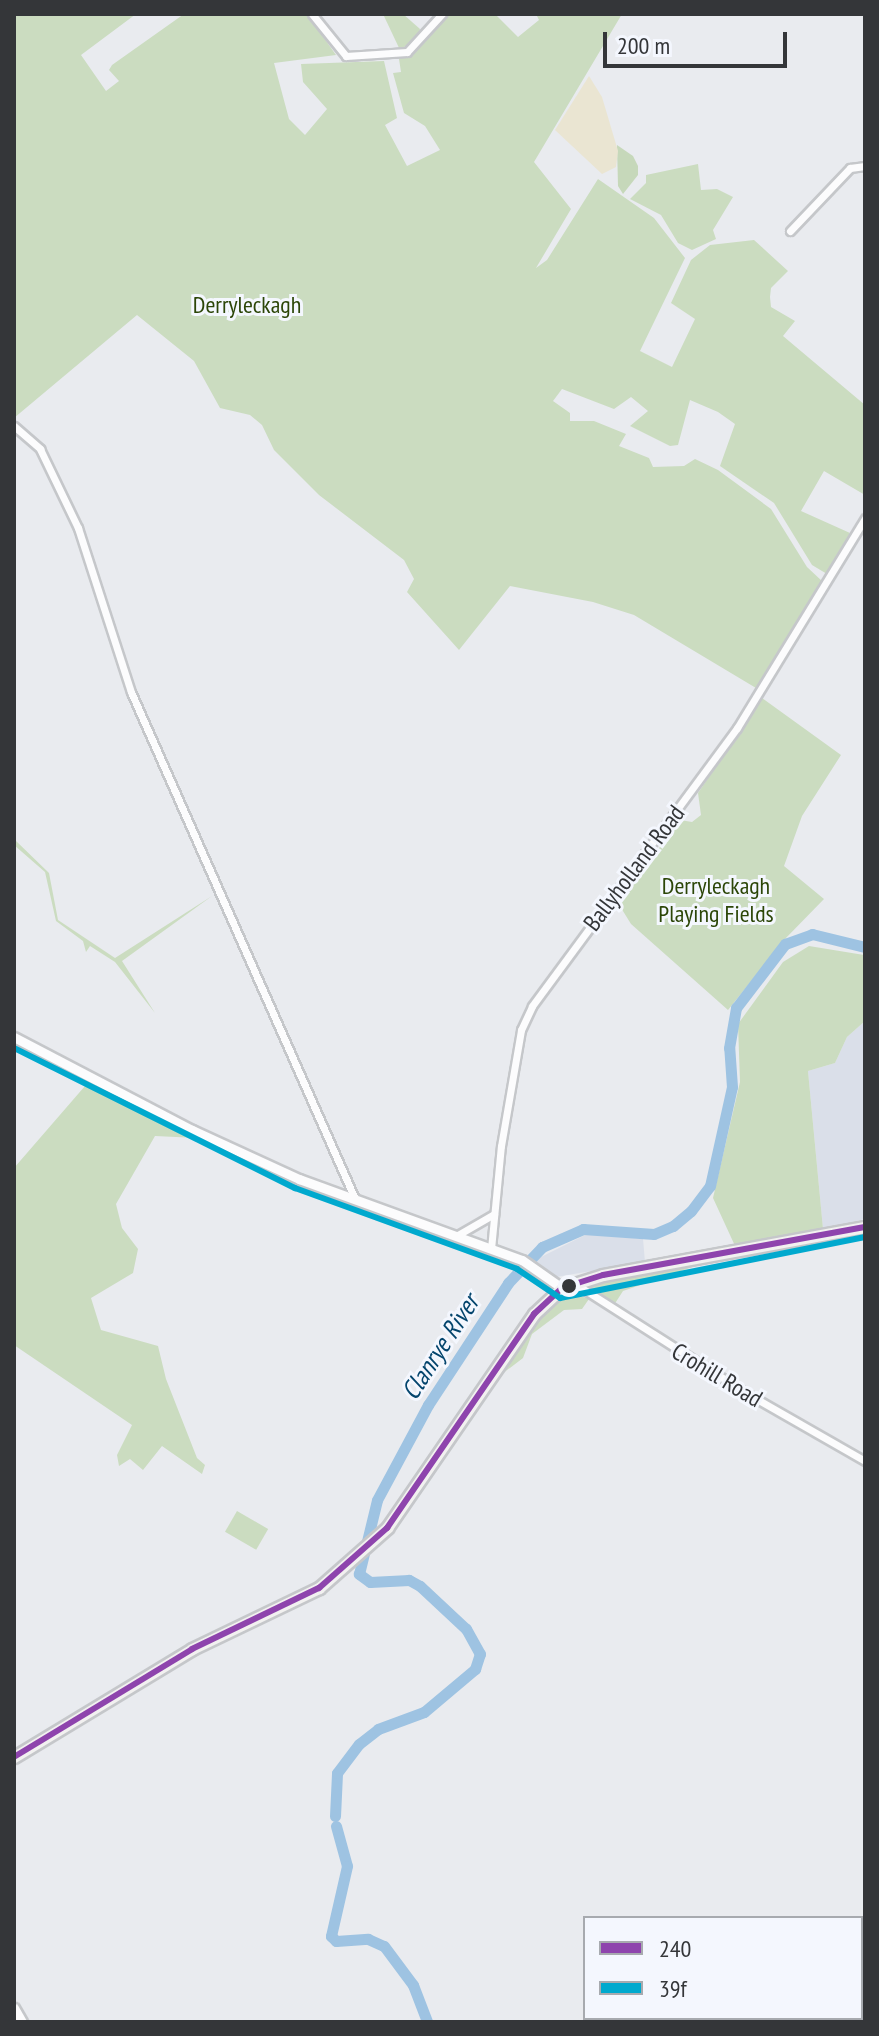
<!DOCTYPE html>
<style>
body{margin:0}
#map{position:relative;width:879px;height:2036px;overflow:hidden;background:#e9ebef;font-family:"PT Sans Narrow",sans-serif}
div>[style]{position:absolute}
.built>*{inset:0;background:#dadfe9}
.green>*{inset:0;background:#cbdcc0;transform-origin:0 0}
.forest>*{inset:0;background:#c6d8ba}
.sand>*{inset:0;background:#eae5d2}
.river>*{height:11px;margin:-5.5px;padding:0 5.5px;transform-origin:5.5px;border-radius:5.5px;background:#9ec3e2}
.roads{filter:drop-shadow(2px 0 #c5c7ca) drop-shadow(-2px 0 #c5c7ca) drop-shadow(0 2px #c5c7ca) drop-shadow(0 -2px #c5c7ca)}
.minor>*{height:7px;margin:-3.5px;padding:0 3.5px;transform-origin:3.5px;border-radius:3.5px;background:#fcfcfd}
.tertiary>*{height:9px;margin:-4.5px;padding:0 4.5px;transform-origin:4.5px;border-radius:4.5px;background:#fcfcfd}
.secondary>*{height:11px;margin:-5.5px;padding:0 5.5px;transform-origin:5.5px;border-radius:5.5px;background:#f2f1f0}
.bus-1>*{height:6px;margin:-3px;padding:0 3px;transform-origin:3px;border-radius:3px;background:#8e44ad}
.bus-2>*{height:6px;margin:-3px;padding:0 3px;transform-origin:3px;border-radius:3px;background:#00a9ce}
.dots>*{width:22px;height:22px;translate:-50% -50%;box-sizing:border-box;border:4px solid #f4f7fe;border-radius:50%}
span{translate:-50% -50%;white-space:nowrap;text-align:center;line-height:1.15;-webkit-text-stroke:6px #f4f7fe;paint-order:stroke}
.park-label{font-size:24px;color:#2c4608}
.street-label{font-size:24px;color:#343639}
.water-label{font-size:26px;color:#04456d;font-style:italic}
.frame{position:absolute;inset:0;border:16px solid #343639;pointer-events:none}
.legend{position:absolute;left:583px;top:1916px;width:280px;height:104px;box-sizing:border-box;background:#f4f7fe;border:2px solid #a7aaaf;margin:0;padding:10px 14px;list-style:none;font-size:24px;color:#343639}
.legend li{display:flex;align-items:center;gap:16px;height:40px}
.legend b{width:40px;border:2px solid #a7aaaf}
.scale{position:absolute;left:603px;top:32px;width:184px;height:36px;box-sizing:border-box;border:4px solid #343639;border-top:0;padding-left:10px;font-size:24px;line-height:28px;white-space:nowrap;color:#343639;-webkit-text-stroke:6px #f4f7fe;paint-order:stroke}
</style>
<div id="map">
<div class="built">
<div style="clip-path:polygon(865px 1021px,865px 1219px,823px 1229px,808px 1071px,835px 1063px,847px 1037px)"></div>
<div style="clip-path:polygon(587px 1234px,643px 1239px,645px 1262px,556px 1277px,531px 1262px)"></div>
</div>
<div class="green">
<div style="clip-path:polygon(14px 14px,136px 14px,81px 55px,106px 91px,119px 81px,109px 70px,112px 65px,184px 14px,307px 14px,336px 55px,274px 63px,289px 119px,305px 135px,327px 109px,303px 82px,301px 64px,384px 61px,397px 118px,385px 125px,407px 166px,440px 150px,425px 126px,404px 113px,393px 73px,401px 72px,399px 59px,412px 53px,445px 14px,495px 14px,518px 37px,539px 20px,536px 14px,622px 14px,534px 162px,571px 209px,536px 268px,547px 260px,598px 179px,654px 218px,685px 258px,640px 351px,672px 367px,695px 319px,671px 303px,691px 260px,710px 245px,754px 240px,788px 271px,771px 288px,770px 297px,771px 307px,795px 321px,783px 336px,865px 405px,865px 495px,824px 471px,801px 511px,850px 533px,827px 574px,812px 565px,774px 503px,720px 466px,735px 424px,718px 412px,690px 400px,678px 445px,670px 446px,630px 426px,648px 411px,631px 397px,614px 409px,562px 389px,553px 401px,570px 413px,570px 421px,594px 421px,626px 434px,619px 446px,649px 458px,653px 467px,684px 466px,695px 459px,718px 470px,771px 509px,807px 567px,823px 582px,756px 688px,634px 615px,593px 602px,510px 586px,459px 650px,407px 592px,414px 579px,404px 560px,319px 495px,274px 450px,262px 425px,250px 415px,220px 408px,194px 361px,137px 315px,14px 418px)"></div>
<div style="clip-path:polygon(383px 14px,403px 14px,420px 29px,418px 37px,400px 50px)"></div>
<div style="clip-path:polygon(698px 164px,701px 190px,717px 189px,733px 197px,713px 230px,716px 239px,692px 250px,678px 243px,661px 215px,630px 199px,646px 183px,646px 175px)"></div>
<div style="clip-path:polygon(762px 698px,841px 755px,802px 816px,784px 866px,824px 899px,784px 940px,728px 1010px,631px 924px,618px 903px,680px 820px,692px 822px,701px 815px,698px 793px)"></div>
<div style="clip-path:polygon(14px 839px,49px 873px,58px 920px,115px 958px,212px 896px,122px 961px,155px 1013px,115px 962px,90px 946px,86px 952px,83px 941px,56px 921px,45px 872px,14px 845px)"></div>
<div style="clip-path:polygon(809px 946px,864px 955px,865px 965px,865px 1021px,847px 1037px,835px 1063px,808px 1071px,823px 1229px,736px 1248px,713px 1198px,740px 1082px,738px 1024px,783px 962px)"></div>
<div style="clip-path:polygon(98px 1083px,197px 1138px,155px 1136px,116px 1204px,122px 1228px,138px 1249px,133px 1273px,91px 1298px,101px 1330px,158px 1346px,166px 1379px,197px 1458px,205px 1465px,202px 1474px,162px 1446px,143px 1470px,130px 1459px,119px 1466px,117px 1455px,132px 1425px,14px 1345px,14px 1168px,85px 1086px)"></div>
<div style="clip-path:polygon(710px 1261px,623px 1291px,614px 1305px,584px 1286px)"></div>
<div style="clip-path:polygon(565px 1291px,589px 1299px,582px 1309px,564px 1310px,532px 1334px,523px 1358px,494px 1380px,544px 1309px)"></div>
<div style="left:237px;top:1511px;width:36px;height:24px;rotate:30deg"></div>
</div>
<div class="forest">
<div style="clip-path:polygon(617px 145px,633px 156px,638px 166px,638px 175px,623px 194px,618px 186px)"></div>
</div>
<div class="sand">
<div style="clip-path:polygon(589px 76px,602px 97px,618px 151px,616px 167px,602px 174px,555px 130px)"></div>
</div>
<div class="river">
<div style="left:335px;top:1816px;width:43px;rotate:-87.3deg"></div>
<div style="left:337px;top:1773px;width:36px;rotate:-53deg"></div>
<div style="left:359px;top:1744px;width:24px;rotate:-38deg"></div>
<div style="left:378px;top:1729px;width:49px;rotate:-20.3deg"></div>
<div style="left:424px;top:1712px;width:67px;rotate:-40.1deg"></div>
<div style="left:475px;top:1669px;width:16px;rotate:-72deg"></div>
<div style="left:480px;top:1654px;width:29px;rotate:-119deg"></div>
<div style="left:466px;top:1629px;width:63px;rotate:-136.9deg"></div>
<div style="left:420px;top:1586px;width:13px;rotate:-151deg"></div>
<div style="left:409px;top:1580px;width:39px;rotate:177deg"></div>
<div style="left:370px;top:1582px;width:14px;rotate:-144deg"></div>
<div style="left:359px;top:1574px;width:76px;rotate:-76.3deg"></div>
<div style="left:377px;top:1500px;width:108px;rotate:-61.8deg"></div>
<div style="left:428px;top:1405px;width:146px;rotate:-56.7deg"></div>
<div style="left:508px;top:1283px;width:50px;rotate:-46.6deg"></div>
<div style="left:542px;top:1247px;width:45px;rotate:-23.7deg"></div>
<div style="left:583px;top:1229px;width:71px;rotate:4deg"></div>
<div style="left:654px;top:1234px;width:21px;rotate:-23deg"></div>
<div style="left:673px;top:1226px;width:23px;rotate:-40deg"></div>
<div style="left:691px;top:1211px;width:31px;rotate:-53deg"></div>
<div style="left:710px;top:1186px;width:101px;rotate:-77.5deg"></div>
<div style="left:732px;top:1087px;width:39px;rotate:-94deg"></div>
<div style="left:729px;top:1048px;width:41px;rotate:-80.1deg"></div>
<div style="left:736px;top:1008px;width:81px;rotate:-52.6deg"></div>
<div style="left:785px;top:944px;width:29px;rotate:-20deg"></div>
<div style="left:812px;top:934px;width:55px;rotate:13.8deg"></div>
<div style="left:336px;top:1826px;width:41px;rotate:74.6deg"></div>
<div style="left:347px;top:1866px;width:72px;rotate:102.9deg"></div>
<div style="left:331px;top:1936px;width:7px;rotate:45deg"></div>
<div style="left:336px;top:1941px;width:32px;rotate:-4deg"></div>
<div style="left:368px;top:1939px;width:17px;rotate:24deg"></div>
<div style="left:384px;top:1946px;width:49px;rotate:53.4deg"></div>
<div style="left:413px;top:1985px;width:40px;rotate:69deg"></div>
</div>
<div class="roads">
<div class="minor">
<div style="left:312px;top:14px;width:54px;rotate:51deg"></div>
<div style="left:346px;top:56px;width:61px;rotate:-3.8deg"></div>
<div style="left:407px;top:52px;width:52px;rotate:-47.4deg"></div>
<div style="left:790px;top:231px;width:87px;rotate:-46.4deg"></div>
<div style="left:850px;top:168px;width:15px;rotate:-8deg"></div>
<div style="left:14px;top:426px;width:35px;rotate:41deg"></div>
<div style="left:40px;top:449px;width:88px;rotate:64.3deg"></div>
<div style="left:78px;top:528px;width:172px;rotate:72.1deg"></div>
<div style="left:131px;top:692px;width:554px;rotate:66.16deg"></div>
<div style="left:456px;top:1236px;width:44px;rotate:-30.1deg"></div>
<div style="left:491px;top:1249px;width:103px;rotate:-84.5deg"></div>
<div style="left:501px;top:1146px;width:118px;rotate:-80.2deg"></div>
<div style="left:521px;top:1030px;width:26px;rotate:-65deg"></div>
<div style="left:532px;top:1006px;width:345px;rotate:-53.6deg"></div>
<div style="left:737px;top:728px;width:246px;rotate:-58.6deg"></div>
<div style="left:574px;top:1283px;width:198px;rotate:32.6deg"></div>
<div style="left:741px;top:1390px;width:143px;rotate:29.8deg"></div>
</div>
<div class="tertiary">
<div style="left:14px;top:1037px;width:201px;rotate:27.6deg"></div>
<div style="left:192px;top:1130px;width:118px;rotate:24.6deg"></div>
<div style="left:299px;top:1179px;width:237px;rotate:20deg"></div>
<div style="left:522px;top:1260px;width:49px;rotate:35deg"></div>
<div style="left:14px;top:2008px;width:16px;rotate:60deg"></div>
</div>
<div class="secondary">
<div style="left:14px;top:1757px;width:208px;rotate:-31.2deg"></div>
<div style="left:192px;top:1649px;width:141px;rotate:-25.7deg"></div>
<div style="left:319px;top:1588px;width:91px;rotate:-41.4deg"></div>
<div style="left:387px;top:1528px;width:260px;rotate:-55.5deg"></div>
<div style="left:534px;top:1314px;width:38px;rotate:-43deg"></div>
<div style="left:562px;top:1288px;width:43px;rotate:-17.6deg"></div>
<div style="left:603px;top:1275px;width:266px;rotate:-10.4deg"></div>
</div>
</div>
<div class="bus-1">
<div style="left:14px;top:1757px;width:208px;rotate:-31.2deg"></div>
<div style="left:192px;top:1649px;width:141px;rotate:-25.7deg"></div>
<div style="left:319px;top:1588px;width:91px;rotate:-41.4deg"></div>
<div style="left:387px;top:1528px;width:260px;rotate:-55.5deg"></div>
<div style="left:534px;top:1314px;width:38px;rotate:-43deg"></div>
<div style="left:562px;top:1288px;width:43px;rotate:-17.6deg"></div>
<div style="left:603px;top:1275px;width:266px;rotate:-10.4deg"></div>
</div>
<div class="bus-2">
<div style="left:14px;top:1048px;width:314px;rotate:26.5deg"></div>
<div style="left:295px;top:1188px;width:236px;rotate:20deg"></div>
<div style="left:517px;top:1269px;width:52px;rotate:34deg"></div>
<div style="left:560px;top:1298px;width:311px;rotate:-11.3deg"></div>
</div>
<div class="dots">
<div style="left:569px;top:1286px;background:#343639"></div>
</div>
<div class="park-label">
<span style="left:247px;top:305px">Derryleckagh</span>
<span style="left:716px;top:900px">Derryleckagh<br>Playing Fields</span>
</div>
<div class="street-label">
<span style="left:634px;top:868px;rotate:-53deg">Ballyholland Road</span>
<span style="left:717px;top:1375px;rotate:31deg">Crohill Road</span>
</div>
<div class="water-label">
<span style="left:440px;top:1347px;rotate:-57deg">Clanrye River</span>
</div>
<div class="frame"></div>
<ul class="legend">
<li><b style="height:10px;background:#8e44ad"></b>240</li>
<li><b style="height:10px;background:#00a9ce"></b>39f</li>
</ul>
<div class="scale">200 m</div>
</div>
